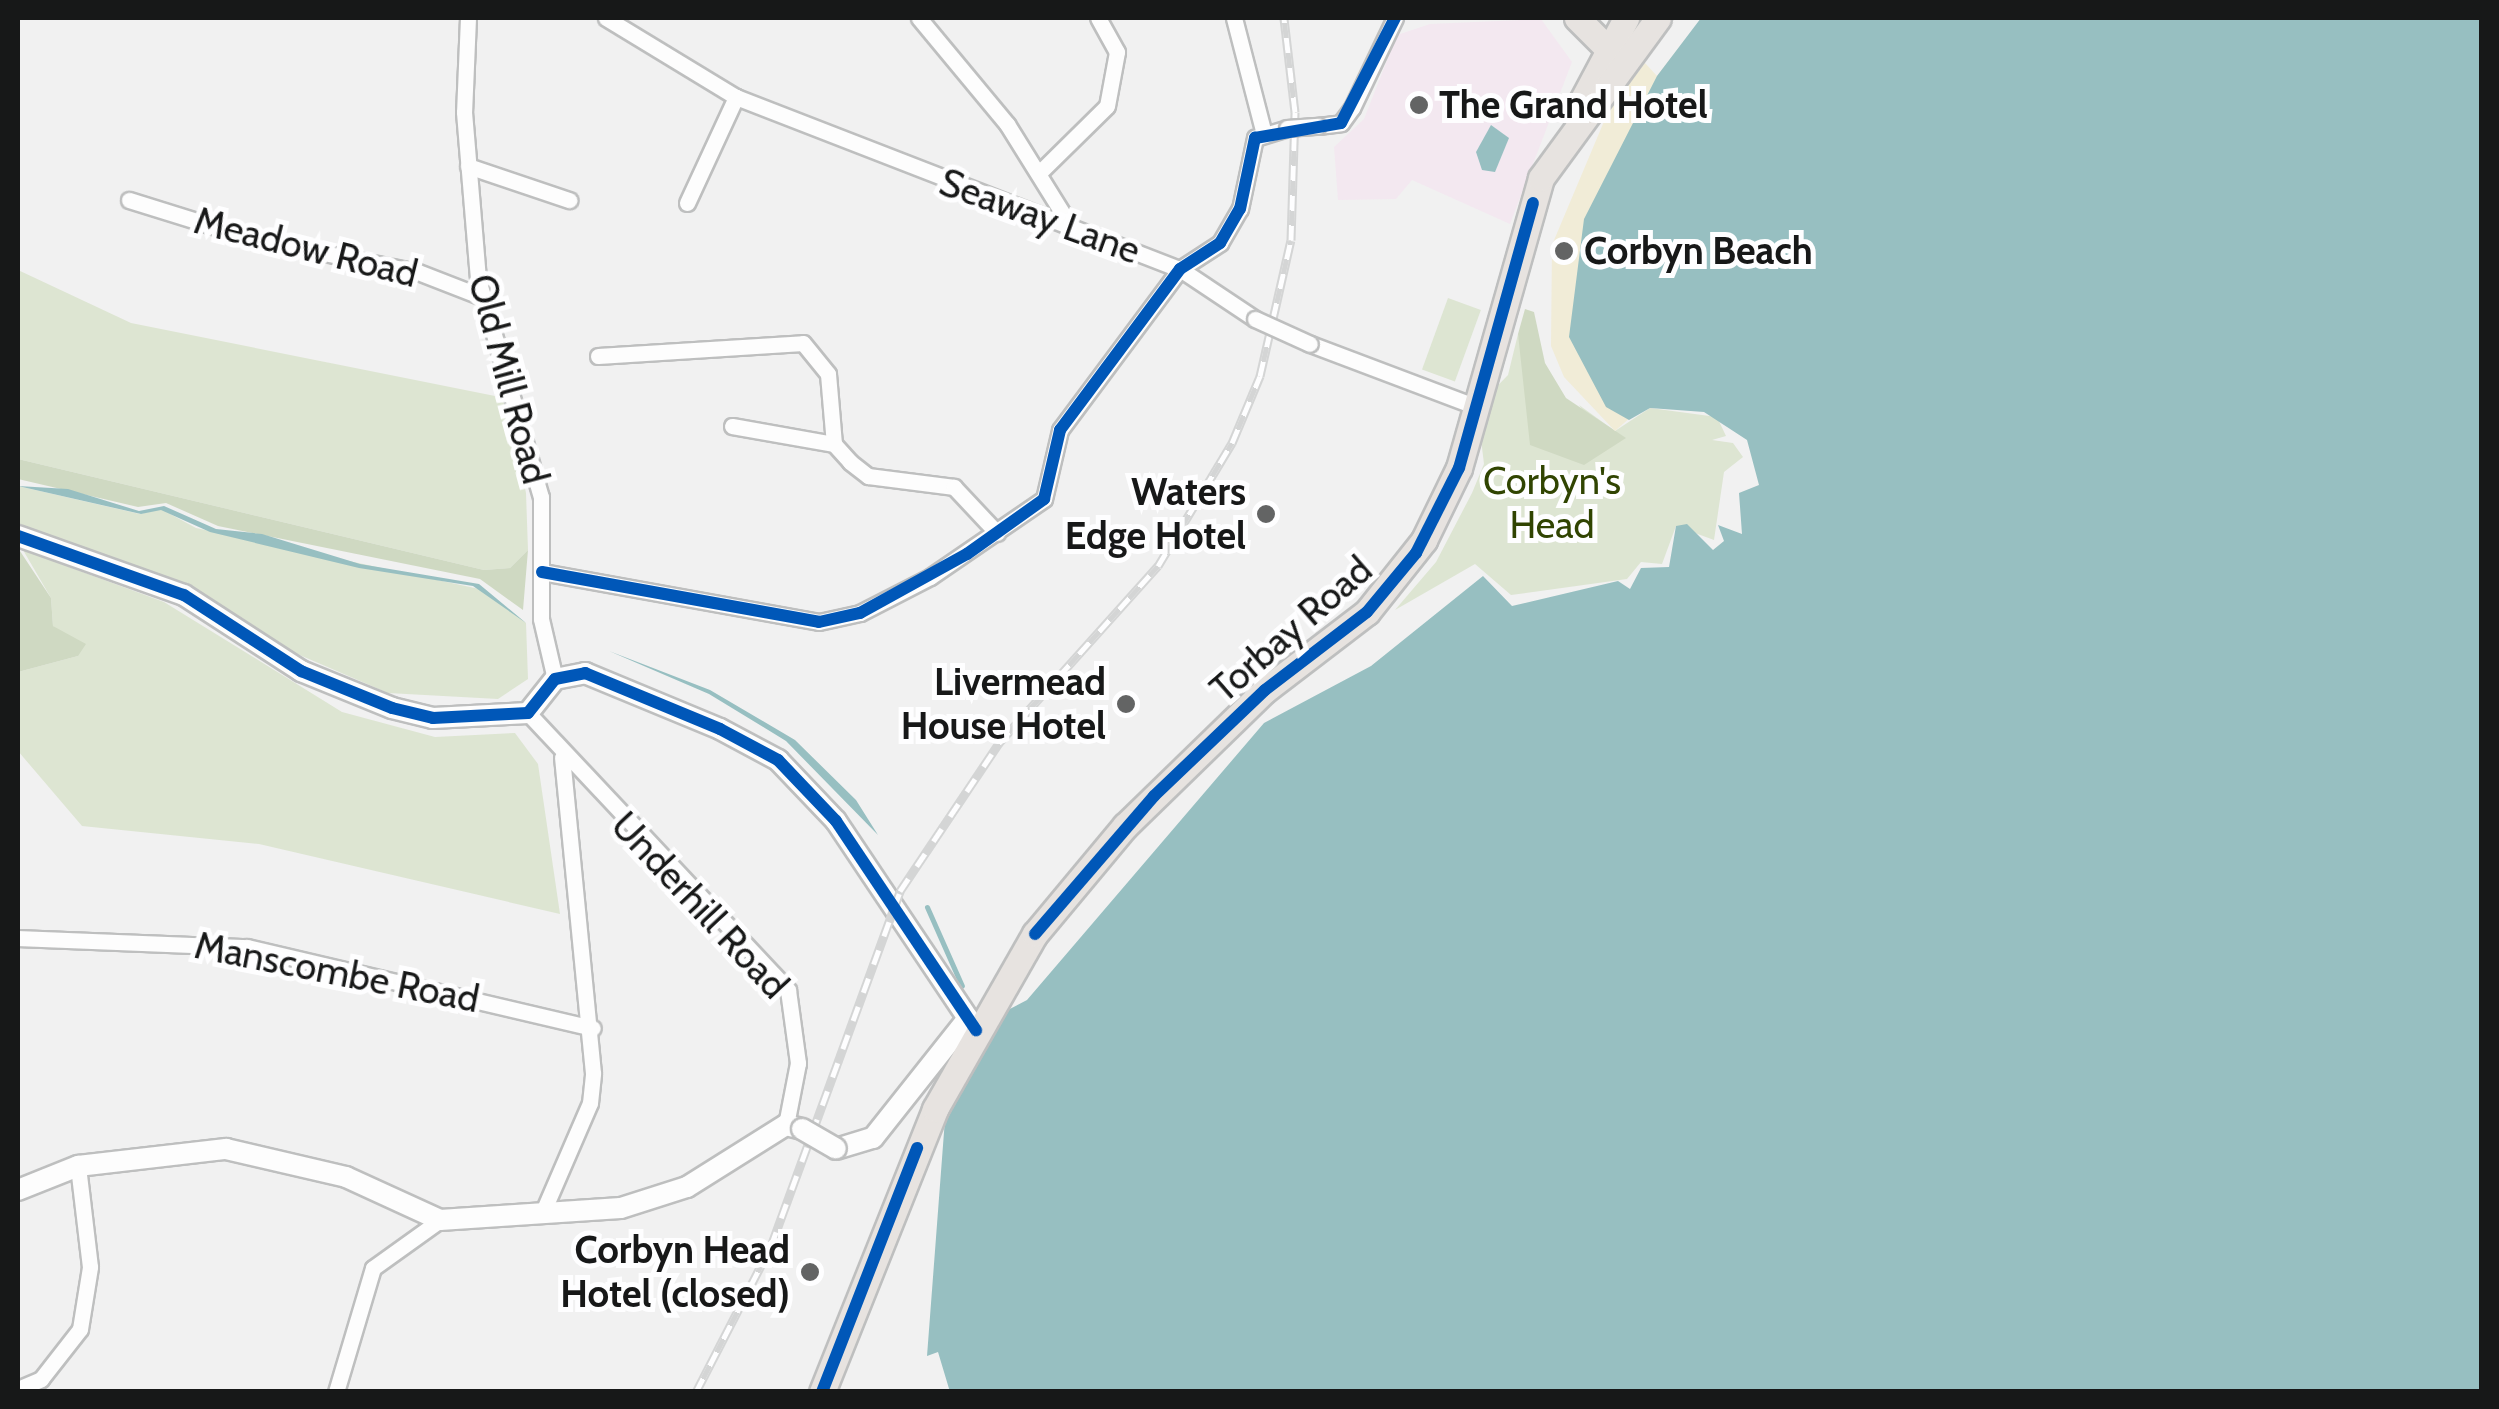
<!DOCTYPE html>
<style>
body{margin:0}
#map{position:relative;width:2499px;height:1409px;overflow:hidden;background:#f1f1f1;font-family:Cabin,sans-serif}
div>[style]{position:absolute}
.commercial>*{inset:0;background:#f3e8f0}
.green>*{inset:0;background:#dde5d2;transform-origin:0 0}
.forest>*{inset:0;background:#cfd9c2}
.sand>*{inset:0;background:#f1ecd7}
.water>*{inset:0;background:#97bfc1}
.stream>*{height:5px;margin:-2.5px;padding:0 2.5px;transform-origin:2.5px;border-radius:2.5px;background:#97bfc1}
.roads{filter:drop-shadow(2px 0 #bebfbf) drop-shadow(-2px 0 #bebfbf) drop-shadow(0 2px #bebfbf) drop-shadow(0 -2px #bebfbf)}
.minor>*{height:15px;margin:-7.5px;padding:0 7.5px;transform-origin:7.5px;border-radius:7.5px;background:#fdfdfd}
.tertiary>*{height:20px;margin:-10px;padding:0 10px;transform-origin:10px;border-radius:10px;background:#fdfdfd}
.primary>*{height:25px;margin:-12.5px;padding:0 12.5px;transform-origin:12.5px;border-radius:12.5px;background:#e7e3e0}
.rail>*{height:9px;margin-top:-4.5px;transform-origin:0;background:repeating-linear-gradient(90deg,#fefeff 0 15px,#d4d5d5 0 30px);box-sizing:border-box;border-block:2px solid #d4d5d5}
.bridges{filter:drop-shadow(2px 0 #bebfbf) drop-shadow(-2px 0 #bebfbf) drop-shadow(0 2px #bebfbf) drop-shadow(0 -2px #bebfbf)}
.minor-bridge>*{height:15px;margin:-7.5px;padding:0 7.5px;transform-origin:7.5px;border-radius:7.5px;background:#fdfdfd}
.tertiary-bridge>*{height:20px;margin:-10px;padding:0 10px;transform-origin:10px;border-radius:10px;background:#fdfdfd}
.cycleway>*{height:12px;margin:-6px;padding:0 6px;transform-origin:6px;border-radius:6px;background:#0057b8}
.dots>*{width:28px;height:28px;translate:-50% -50%;box-sizing:border-box;border:5px solid #fefeff;border-radius:50%}
span{translate:-50% -50%;white-space:nowrap;text-align:center;line-height:1.15;-webkit-text-stroke:10px #fefeff;paint-order:stroke}
.poi-label{font-size:38px;color:#171818;font-weight:700}
.left{translate:0 -50%;text-align:left}
.right{translate:-100% -50%;text-align:right}
.street-label{font-size:38px;color:#171818}
.park-label{font-size:38px;color:#304401}
.frame{position:absolute;inset:0;border:20px solid #171818;pointer-events:none}
</style>
<div id="map">
<div class="commercial">
<div style="clip-path:polygon(1541px 19px,1572px 62px,1510px 224px,1412px 180px,1396px 199px,1338px 200px,1334px 147px,1364px 119px,1397px 35px,1430px 24px)"></div>
</div>
<div class="green">
<div style="clip-path:polygon(18px 270px,131px 323px,505px 398px,526px 493px,528px 550px,510px 568px,484px 570px,18px 459px)"></div>
<div style="left:1448px;top:298px;width:35px;height:76px;rotate:20deg"></div>
<div style="clip-path:polygon(1518px 334px,1530px 390px,1593px 425px,1579px 405px,1615px 431px,1650px 408px,1717px 417px,1726px 436px,1712px 440px,1733px 443px,1743px 457px,1724px 472px,1714px 540px,1676px 526px,1662px 564px,1641px 562px,1627px 579px,1511px 595px,1475px 564px,1395px 610px,1436px 562px,1472px 493px,1484px 464px,1477px 407px,1508px 375px)"></div>
<div style="clip-path:polygon(18px 486px,140px 514px,161px 509px,196px 528px,484px 590px,526px 623px,528px 679px,498px 699px,388px 693px,288px 650px,195px 590px,18px 528px)"></div>
<div style="clip-path:polygon(23px 550px,164px 602px,342px 712px,435px 737px,515px 733px,538px 764px,560px 914px,259px 844px,82px 826px,18px 751px,18px 672px,78px 656px,53px 626px,51px 598px)"></div>
</div>
<div class="forest">
<div style="clip-path:polygon(1525px 309px,1534px 312px,1545px 363px,1566px 398px,1626px 438px,1584px 465px,1530px 445px,1518px 334px)"></div>
<div style="clip-path:polygon(18px 459px,484px 570px,510px 568px,528px 550px,523px 610px,480px 579px,218px 526px,166px 503px,138px 507px,18px 479px)"></div>
<div style="clip-path:polygon(18px 548px,51px 598px,53px 626px,86px 644px,78px 656px,18px 672px)"></div>
</div>
<div class="sand">
<div style="clip-path:polygon(1684px 41px,1632px 416px,1615px 431px,1564px 377px,1551px 346px,1552px 245px,1608px 112px,1645px 63px,1657px 76px)"></div>
</div>
<div class="water">
<div style="clip-path:polygon(1701px 18px,2481px 18px,2481px 1391px,950px 1392px,938px 1352px,927px 1356px,945px 1119px,975px 1059px,1006px 1011px,1027px 1000px,1264px 723px,1371px 666px,1483px 576px,1512px 606px,1618px 581px,1630px 589px,1641px 568px,1669px 567px,1676px 526px,1687px 524px,1713px 550px,1724px 541px,1718px 525px,1742px 534px,1739px 493px,1759px 485px,1747px 440px,1704px 412px,1650px 408px,1629px 420px,1606px 407px,1569px 337px,1584px 219px,1657px 76px)"></div>
<div style="clip-path:polygon(1491px 125px,1509px 138px,1495px 172px,1482px 170px,1476px 152px)"></div>
<div style="clip-path:polygon(18px 486px,68px 489px,139px 511px,164px 506px,216px 529px,262px 534px,360px 564px,479px 584px,526px 623px,473px 586px,359px 568px,210px 532px,161px 510px,141px 514px)"></div>
<div style="clip-path:polygon(609px 651px,710px 690px,795px 740px,856px 800px,878px 835px,786px 741px,709px 694px)"></div>
</div>
<div class="stream">
<div style="left:927px;top:907px;width:86px;rotate:66.1deg"></div>
</div>
<div class="roads">
<div class="minor">
<div style="left:468px;top:18px;width:94px;rotate:92.4deg"></div>
<div style="left:464px;top:112px;width:168px;rotate:85.2deg"></div>
<div style="left:478px;top:279px;width:227px;rotate:73.9deg"></div>
<div style="left:541px;top:497px;width:122px;rotate:90deg"></div>
<div style="left:541px;top:619px;width:62px;rotate:76.9deg"></div>
<div style="left:606px;top:18px;width:152px;rotate:31.3deg"></div>
<div style="left:736px;top:97px;width:476px;rotate:21.2deg"></div>
<div style="left:1180px;top:269px;width:90px;rotate:33.7deg"></div>
<div style="left:919px;top:18px;width:138px;rotate:50.3deg"></div>
<div style="left:1007px;top:124px;width:115px;rotate:58.1deg"></div>
<div style="left:1234px;top:18px;width:116px;rotate:75.5deg"></div>
<div style="left:1318px;top:126px;width:23px;rotate:-7deg"></div>
<div style="left:1341px;top:123px;width:19px;rotate:-54deg"></div>
<div style="left:1352px;top:108px;width:100px;rotate:-64.5deg"></div>
<div style="left:468px;top:166px;width:107px;rotate:18.6deg"></div>
<div style="left:1039px;top:173px;width:95px;rotate:-44.6deg"></div>
<div style="left:1107px;top:106px;width:55px;rotate:-79.5deg"></div>
<div style="left:1117px;top:52px;width:39px;rotate:-119deg"></div>
<div style="left:129px;top:200px;width:131px;rotate:17.3deg"></div>
<div style="left:254px;top:239px;width:167px;rotate:11.4deg"></div>
<div style="left:418px;top:272px;width:69px;rotate:21.3deg"></div>
<div style="left:687px;top:203px;width:117px;rotate:-65.2deg"></div>
<div style="left:1310px;top:344px;width:178px;rotate:20.7deg"></div>
<div style="left:598px;top:356px;width:205px;rotate:-3.6deg"></div>
<div style="left:803px;top:343px;width:40px;rotate:51deg"></div>
<div style="left:828px;top:374px;width:70px;rotate:85.1deg"></div>
<div style="left:834px;top:444px;width:24px;rotate:48deg"></div>
<div style="left:850px;top:462px;width:23px;rotate:38deg"></div>
<div style="left:868px;top:476px;width:87px;rotate:7.3deg"></div>
<div style="left:954px;top:487px;width:63px;rotate:46.9deg"></div>
<div style="left:732px;top:426px;width:104px;rotate:10deg"></div>
<div style="left:542px;top:572px;width:281px;rotate:10.2deg"></div>
<div style="left:819px;top:622px;width:42px;rotate:-12.4deg"></div>
<div style="left:860px;top:613px;width:79px;rotate:-27.2deg"></div>
<div style="left:930px;top:577px;width:138px;rotate:-34.4deg"></div>
<div style="left:1044px;top:499px;width:71px;rotate:-76.9deg"></div>
<div style="left:1060px;top:430px;width:201px;rotate:-53.3deg"></div>
<div style="left:1180px;top:269px;width:48px;rotate:-33deg"></div>
<div style="left:1220px;top:243px;width:39px;rotate:-60deg"></div>
<div style="left:1240px;top:209px;width:73px;rotate:-78.1deg"></div>
<div style="left:1255px;top:138px;width:34px;rotate:-17deg"></div>
<div style="left:528px;top:713px;width:380px;rotate:46.8deg"></div>
<div style="left:788px;top:990px;width:74px;rotate:82.2deg"></div>
<div style="left:798px;top:1063px;width:63px;rotate:101deg"></div>
<div style="left:18px;top:938px;width:229px;rotate:2.3deg"></div>
<div style="left:247px;top:947px;width:355px;rotate:13.2deg"></div>
<div style="left:545px;top:1207px;width:113px;rotate:-66.6deg"></div>
<div style="left:590px;top:1103px;width:30px;rotate:-84deg"></div>
<div style="left:593px;top:1073px;width:317px;rotate:-95.6deg"></div>
<div style="left:18px;top:1389px;width:25px;rotate:-23deg"></div>
<div style="left:41px;top:1379px;width:63px;rotate:-52deg"></div>
<div style="left:80px;top:1329px;width:63px;rotate:-80.8deg"></div>
<div style="left:90px;top:1267px;width:102px;rotate:-96.8deg"></div>
<div style="left:336px;top:1392px;width:129px;rotate:-73.4deg"></div>
<div style="left:373px;top:1268px;width:82px;rotate:-35.6deg"></div>
</div>
<div class="tertiary">
<div style="left:18px;top:536px;width:176px;rotate:19.6deg"></div>
<div style="left:184px;top:595px;width:140px;rotate:33deg"></div>
<div style="left:301px;top:671px;width:98px;rotate:22.1deg"></div>
<div style="left:392px;top:708px;width:42px;rotate:13.7deg"></div>
<div style="left:433px;top:718px;width:95px;rotate:-3deg"></div>
<div style="left:528px;top:713px;width:43px;rotate:-51.5deg"></div>
<div style="left:555px;top:679px;width:31px;rotate:-11deg"></div>
<div style="left:585px;top:673px;width:146px;rotate:22.5deg"></div>
<div style="left:720px;top:729px;width:66px;rotate:28.1deg"></div>
<div style="left:778px;top:760px;width:84px;rotate:46.4deg"></div>
<div style="left:836px;top:821px;width:252px;rotate:56.2deg"></div>
<div style="left:836px;top:1149px;width:39px;rotate:-17deg"></div>
<div style="left:873px;top:1138px;width:153px;rotate:-51.6deg"></div>
<div style="left:18px;top:1190px;width:65px;rotate:-21.8deg"></div>
<div style="left:78px;top:1166px;width:149px;rotate:-6.6deg"></div>
<div style="left:226px;top:1149px;width:123px;rotate:13.1deg"></div>
<div style="left:346px;top:1177px;width:103px;rotate:24.6deg"></div>
<div style="left:440px;top:1220px;width:181px;rotate:-3.8deg"></div>
<div style="left:621px;top:1208px;width:69px;rotate:-17.7deg"></div>
<div style="left:687px;top:1187px;width:117px;rotate:-32.1deg"></div>
<div style="left:786px;top:1125px;width:16px;rotate:14deg"></div>
</div>
<div class="primary">
<div style="left:1577px;top:18px;width:40px;rotate:45deg"></div>
<div style="left:1575px;top:114px;width:109px;rotate:-62deg"></div>
<div style="left:822px;top:1392px;width:305px;rotate:-68.2deg"></div>
<div style="left:935px;top:1109px;width:202px;rotate:-60.3deg"></div>
<div style="left:1035px;top:934px;width:141px;rotate:-50.2deg"></div>
<div style="left:1125px;top:826px;width:195px;rotate:-44.2deg"></div>
<div style="left:1265px;top:690px;width:128px;rotate:-37.4deg"></div>
<div style="left:1367px;top:612px;width:92px;rotate:-51.6deg"></div>
<div style="left:1424px;top:540px;width:80px;rotate:-64.1deg"></div>
<div style="left:1459px;top:468px;width:301px;rotate:-74.2deg"></div>
<div style="left:1541px;top:178px;width:198px;rotate:-53.8deg"></div>
</div>
</div>
<div class="rail">
<div style="left:696px;top:1392px;width:164px;rotate:-62.8deg"></div>
<div style="left:771px;top:1246px;width:378px;rotate:-70deg"></div>
<div style="left:900px;top:891px;width:178px;rotate:-56.2deg"></div>
<div style="left:999px;top:743px;width:238px;rotate:-48.1deg"></div>
<div style="left:1158px;top:566px;width:144px;rotate:-59deg"></div>
<div style="left:1232px;top:443px;width:73px;rotate:-67.3deg"></div>
<div style="left:1260px;top:376px;width:139px;rotate:-77.2deg"></div>
<div style="left:1291px;top:240px;width:128px;rotate:-88.2deg"></div>
<div style="left:1295px;top:112px;width:95px;rotate:-96.7deg"></div>
</div>
<div class="bridges">
<div class="minor-bridge">
<div style="left:1287px;top:128px;width:31px;rotate:-4deg"></div>
<div style="left:1255px;top:319px;width:60px;rotate:24.4deg"></div>
</div>
<div class="tertiary-bridge">
<div style="left:802px;top:1129px;width:39px;rotate:30deg"></div>
</div>
</div>
<div class="cycleway">
<div style="left:18px;top:536px;width:176px;rotate:19.6deg"></div>
<div style="left:184px;top:595px;width:140px;rotate:33deg"></div>
<div style="left:301px;top:671px;width:98px;rotate:22.1deg"></div>
<div style="left:392px;top:708px;width:42px;rotate:13.7deg"></div>
<div style="left:433px;top:718px;width:95px;rotate:-3deg"></div>
<div style="left:528px;top:713px;width:43px;rotate:-51.5deg"></div>
<div style="left:555px;top:679px;width:31px;rotate:-11deg"></div>
<div style="left:585px;top:673px;width:146px;rotate:22.5deg"></div>
<div style="left:720px;top:729px;width:66px;rotate:28.1deg"></div>
<div style="left:778px;top:760px;width:84px;rotate:46.4deg"></div>
<div style="left:836px;top:821px;width:252px;rotate:56.2deg"></div>
<div style="left:542px;top:572px;width:281px;rotate:10.2deg"></div>
<div style="left:819px;top:622px;width:42px;rotate:-12.4deg"></div>
<div style="left:860px;top:613px;width:122px;rotate:-28.9deg"></div>
<div style="left:967px;top:554px;width:95px;rotate:-35.5deg"></div>
<div style="left:1044px;top:499px;width:71px;rotate:-76.9deg"></div>
<div style="left:1060px;top:430px;width:201px;rotate:-53.3deg"></div>
<div style="left:1180px;top:269px;width:48px;rotate:-33deg"></div>
<div style="left:1220px;top:243px;width:39px;rotate:-60deg"></div>
<div style="left:1240px;top:209px;width:73px;rotate:-78.1deg"></div>
<div style="left:1255px;top:138px;width:87px;rotate:-9.9deg"></div>
<div style="left:1341px;top:123px;width:118px;rotate:-62.8deg"></div>
<div style="left:1035px;top:934px;width:182px;rotate:-49.2deg"></div>
<div style="left:1154px;top:796px;width:153px;rotate:-43.7deg"></div>
<div style="left:1265px;top:690px;width:128px;rotate:-37.4deg"></div>
<div style="left:1367px;top:612px;width:77px;rotate:-50.3deg"></div>
<div style="left:1416px;top:553px;width:95px;rotate:-63.2deg"></div>
<div style="left:1459px;top:468px;width:275px;rotate:-74.4deg"></div>
<div style="left:822px;top:1392px;width:262px;rotate:-68.7deg"></div>
</div>
<div class="dots">
<div style="left:1419px;top:105px;background:#636464"></div>
<div style="left:1564px;top:251px;background:#636464"></div>
<div style="left:1266px;top:514px;background:#636464"></div>
<div style="left:1126px;top:704px;background:#636464"></div>
<div style="left:810px;top:1272px;background:#636464"></div>
</div>
<div class="poi-label">
<span class="left" style="left:1439px;top:105px">The Grand Hotel</span>
<span class="left" style="left:1584px;top:251px">Corbyn Beach</span>
<span class="right" style="left:1246px;top:514px">Waters<br>Edge Hotel</span>
<span class="right" style="left:1106px;top:704px">Livermead<br>House Hotel</span>
<span class="right" style="left:790px;top:1272px">Corbyn Head<br>Hotel (closed)</span>
</div>
<div class="street-label">
<span style="left:1040px;top:216px;rotate:20deg">Seaway Lane</span>
<span style="left:306px;top:247px;rotate:14deg">Meadow Road</span>
<span style="left:509px;top:379px;rotate:75deg">Old Mill Road</span>
<span style="left:1291px;top:629px;rotate:-41deg">Torbay Road</span>
<span style="left:700px;top:905px;rotate:47deg">Underhill Road</span>
<span style="left:337px;top:972px;rotate:11deg">Manscombe Road</span>
</div>
<div class="park-label">
<span style="left:1552px;top:503px">Corbyn's<br>Head</span>
</div>
<div class="frame"></div>
</div>
